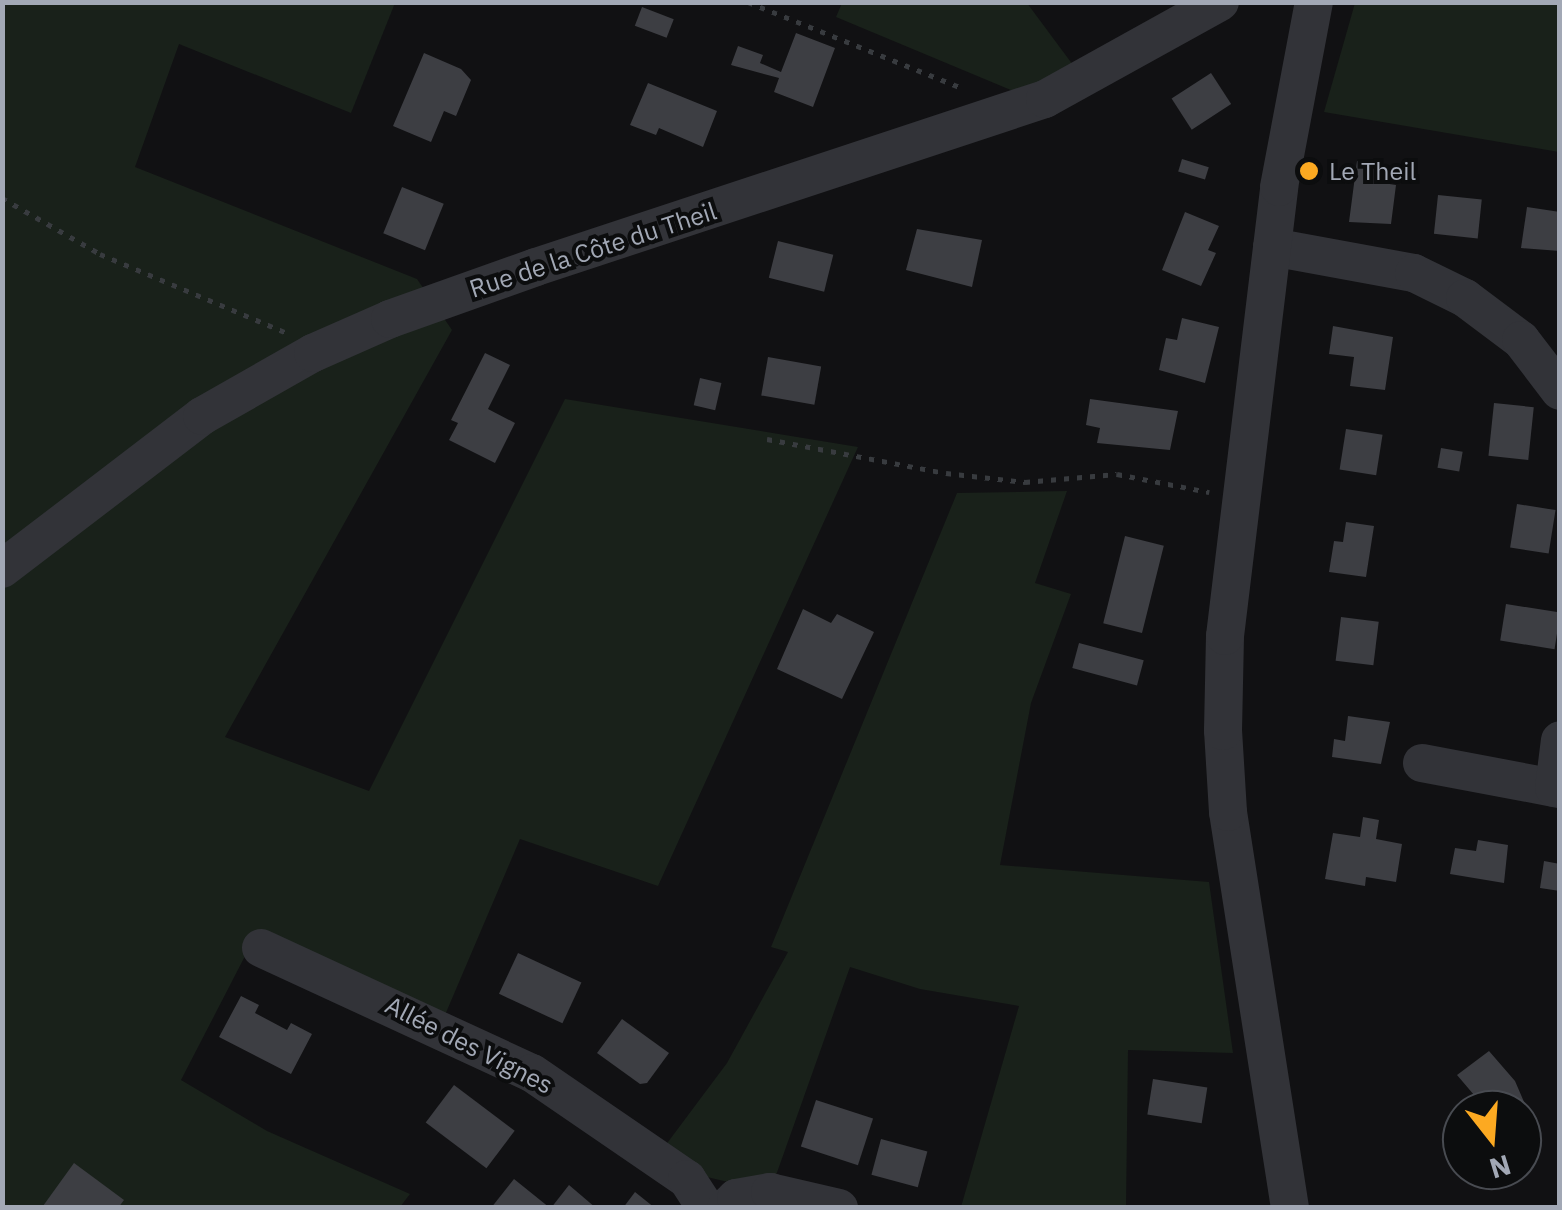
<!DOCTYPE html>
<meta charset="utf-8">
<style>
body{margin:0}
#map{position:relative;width:1562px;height:1210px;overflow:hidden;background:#111113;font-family:"IBM Plex Sans",sans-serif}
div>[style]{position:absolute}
.green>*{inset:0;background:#19211a}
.building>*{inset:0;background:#3d3e43;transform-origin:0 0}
.path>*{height:5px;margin-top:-2.5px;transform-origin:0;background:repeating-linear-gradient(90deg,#383b3f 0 5px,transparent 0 13px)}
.minor>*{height:38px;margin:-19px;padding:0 19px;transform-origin:19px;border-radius:19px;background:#323338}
.dots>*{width:28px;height:28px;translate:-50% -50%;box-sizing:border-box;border:5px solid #0c0d0e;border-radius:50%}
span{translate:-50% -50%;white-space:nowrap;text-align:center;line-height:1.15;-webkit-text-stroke:8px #0c0d0e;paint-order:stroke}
.poi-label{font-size:25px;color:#a2a8b5}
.left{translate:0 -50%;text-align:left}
.street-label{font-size:25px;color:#a2a8b5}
.frame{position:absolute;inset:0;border:5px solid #a2a8b5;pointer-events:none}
.north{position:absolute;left:1442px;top:1090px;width:100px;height:100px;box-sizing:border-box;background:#0c0d0e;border:2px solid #484b51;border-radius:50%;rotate:163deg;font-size:28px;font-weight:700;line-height:40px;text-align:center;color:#a2a8b5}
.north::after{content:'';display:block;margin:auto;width:35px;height:45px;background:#fca921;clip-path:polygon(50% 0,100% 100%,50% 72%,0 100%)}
</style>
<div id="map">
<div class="green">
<div style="clip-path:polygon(2px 3px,395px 3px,351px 113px,179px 44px,135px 167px,417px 279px,452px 330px,225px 737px,369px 791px,565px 399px,858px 447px,658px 886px,520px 839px,445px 1015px,258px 931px,181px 1080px,267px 1131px,410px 1194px,400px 1207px,3px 1207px)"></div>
<div style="clip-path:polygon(842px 3px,1027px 3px,1073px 65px,1018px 93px,836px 17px)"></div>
<div style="clip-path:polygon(1355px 3px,1559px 3px,1559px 152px,1324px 112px)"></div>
<div style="clip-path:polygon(1067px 491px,1035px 583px,1071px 594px,1031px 703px,1000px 865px,1209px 882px,1233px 1053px,1128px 1050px,1126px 1207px,961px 1207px,1019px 1006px,920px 989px,850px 967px,774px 1181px,736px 1184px,699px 1175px,665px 1146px,727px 1063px,788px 952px,771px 947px,957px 493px)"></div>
</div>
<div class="building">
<div style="left:642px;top:7px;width:34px;height:20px;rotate:21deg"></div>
<div style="clip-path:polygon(796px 33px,835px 48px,813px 107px,774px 92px,779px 78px,731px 65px,738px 46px,763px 55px,760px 63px,781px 72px)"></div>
<div style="clip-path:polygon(424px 53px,461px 69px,471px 80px,456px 116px,444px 111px,431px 142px,393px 126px)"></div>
<div style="left:1211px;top:73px;width:37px;height:47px;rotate:57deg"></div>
<div style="clip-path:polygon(648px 83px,717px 111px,703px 147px,659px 128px,656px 135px,630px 125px)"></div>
<div style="left:1182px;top:159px;width:28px;height:13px;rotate:17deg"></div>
<div style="clip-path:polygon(1357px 161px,1386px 164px,1383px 183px,1396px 185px,1391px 224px,1349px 222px)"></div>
<div style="left:402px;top:187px;width:45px;height:50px;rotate:22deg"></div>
<div style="left:1438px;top:195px;width:44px;height:39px;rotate:6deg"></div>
<div style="clip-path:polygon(1527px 207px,1560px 212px,1560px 251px,1521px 248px)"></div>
<div style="clip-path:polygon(1185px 212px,1219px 226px,1208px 250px,1216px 253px,1201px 286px,1162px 270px)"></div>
<div style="clip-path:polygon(917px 229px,982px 240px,972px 287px,906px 270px)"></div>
<div style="left:778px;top:241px;width:57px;height:38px;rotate:14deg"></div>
<div style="clip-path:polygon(1182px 318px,1219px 327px,1205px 383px,1159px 370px,1166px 338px,1177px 340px)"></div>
<div style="clip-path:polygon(1333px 326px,1393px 337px,1385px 390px,1350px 386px,1354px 357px,1329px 354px)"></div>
<div style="clip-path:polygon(485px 353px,510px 365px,488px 409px,515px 423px,495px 463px,449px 440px,458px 423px,451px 420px)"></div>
<div style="left:768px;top:357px;width:54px;height:39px;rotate:10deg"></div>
<div style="left:700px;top:378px;width:22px;height:28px;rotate:13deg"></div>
<div style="clip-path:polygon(1090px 399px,1178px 411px,1170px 450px,1097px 443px,1100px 428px,1086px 425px)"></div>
<div style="left:1494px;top:403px;width:40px;height:53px;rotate:6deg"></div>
<div style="left:1346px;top:429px;width:37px;height:41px;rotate:9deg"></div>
<div style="left:1441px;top:448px;width:22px;height:20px;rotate:10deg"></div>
<div style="left:1517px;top:504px;width:39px;height:44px;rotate:9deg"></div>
<div style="clip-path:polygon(1346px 522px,1374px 526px,1366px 577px,1329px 572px,1334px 541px,1343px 542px)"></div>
<div style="left:1125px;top:536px;width:40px;height:90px;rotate:14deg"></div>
<div style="left:1506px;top:604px;width:55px;height:37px;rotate:9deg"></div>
<div style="clip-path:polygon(803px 609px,831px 623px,837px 614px,874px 632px,842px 699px,777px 669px)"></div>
<div style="left:1341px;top:617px;width:38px;height:44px;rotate:7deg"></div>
<div style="left:1079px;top:643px;width:67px;height:26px;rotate:15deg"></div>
<div style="clip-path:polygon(1348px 716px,1390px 722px,1381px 764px,1332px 757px,1334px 739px,1345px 741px)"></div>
<div style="clip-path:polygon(1363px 817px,1379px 820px,1376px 839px,1402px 844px,1396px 882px,1366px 877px,1365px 886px,1325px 879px,1333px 833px,1360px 837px)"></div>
<div style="clip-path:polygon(1478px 840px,1508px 845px,1504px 883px,1450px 874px,1455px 848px,1476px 851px)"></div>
<div style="clip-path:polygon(1544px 861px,1560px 864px,1560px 891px,1540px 888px)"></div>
<div style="left:518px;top:953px;width:70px;height:45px;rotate:25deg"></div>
<div style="clip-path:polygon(241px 996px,259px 1005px,255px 1013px,287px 1030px,291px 1023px,312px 1034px,291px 1074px,219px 1037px)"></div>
<div style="clip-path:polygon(622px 1019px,669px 1053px,647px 1083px,640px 1084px,597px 1053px)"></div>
<div style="clip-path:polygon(1489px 1051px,1515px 1081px,1531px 1118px,1522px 1122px,1522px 1110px,1490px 1110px,1485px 1099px,1480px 1102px,1457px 1075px)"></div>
<div style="left:1153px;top:1079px;width:55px;height:36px;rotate:9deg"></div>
<div style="left:454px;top:1085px;width:76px;height:47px;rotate:37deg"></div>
<div style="left:816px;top:1100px;width:60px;height:49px;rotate:18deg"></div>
<div style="left:881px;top:1139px;width:48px;height:37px;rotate:15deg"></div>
<div style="clip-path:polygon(74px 1163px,124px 1200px,118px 1208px,43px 1206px)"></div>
<div style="clip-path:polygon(514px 1179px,550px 1208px,491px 1208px)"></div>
<div style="clip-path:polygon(569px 1185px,596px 1208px,551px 1208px)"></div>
<div style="clip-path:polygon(635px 1192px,655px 1208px,623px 1208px)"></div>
</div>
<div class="path">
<div style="left:748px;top:2px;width:233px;rotate:21.9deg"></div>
<div style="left:2px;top:198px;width:113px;rotate:29.7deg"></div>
<div style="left:100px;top:254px;width:203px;rotate:22.9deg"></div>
<div style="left:767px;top:439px;width:182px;rotate:10.8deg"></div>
<div style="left:946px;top:473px;width:80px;rotate:6.5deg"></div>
<div style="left:1025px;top:482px;width:92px;rotate:-5deg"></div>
<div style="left:1117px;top:474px;width:94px;rotate:11.1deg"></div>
</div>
<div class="minor">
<div style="left:1272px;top:247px;width:144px;rotate:10.4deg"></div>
<div style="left:1414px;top:273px;width:57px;rotate:26.1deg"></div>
<div style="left:1465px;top:298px;width:70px;rotate:36.9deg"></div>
<div style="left:1521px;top:340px;width:64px;rotate:52.6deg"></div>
<div style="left:2px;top:569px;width:252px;rotate:-37.4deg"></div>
<div style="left:202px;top:416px;width:128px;rotate:-29.6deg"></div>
<div style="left:313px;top:353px;width:84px;rotate:-23.8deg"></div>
<div style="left:390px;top:319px;width:155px;rotate:-19.6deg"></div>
<div style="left:536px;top:267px;width:536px;rotate:-18.27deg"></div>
<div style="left:1045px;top:99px;width:200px;rotate:-29deg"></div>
<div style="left:1422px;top:763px;width:140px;rotate:10.7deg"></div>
<div style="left:1554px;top:788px;width:48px;rotate:-82.9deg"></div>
<div style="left:261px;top:948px;width:298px;rotate:24.8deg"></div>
<div style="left:532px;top:1073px;width:188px;rotate:34.4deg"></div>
<div style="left:687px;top:1179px;width:35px;rotate:57deg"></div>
<div style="left:726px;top:1208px;width:14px;rotate:-45deg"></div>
<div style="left:736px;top:1198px;width:35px;rotate:-10deg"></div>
<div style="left:770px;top:1192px;width:71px;rotate:13.1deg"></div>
<div style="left:1290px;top:1208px;width:401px;rotate:-98.9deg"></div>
<div style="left:1228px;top:812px;width:81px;rotate:-93.5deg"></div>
<div style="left:1223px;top:731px;width:95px;rotate:-88.8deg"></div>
<div style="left:1225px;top:636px;width:452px;rotate:-83.1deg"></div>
<div style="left:1279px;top:187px;width:188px;rotate:-79.3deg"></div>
</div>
<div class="dots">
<div style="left:1309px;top:171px;background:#fca921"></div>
</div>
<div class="poi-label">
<span class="left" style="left:1329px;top:171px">Le Theil</span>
</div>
<div class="street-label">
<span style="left:593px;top:250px;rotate:-18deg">Rue de la Côte du Theil</span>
<span style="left:469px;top:1045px;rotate:27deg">Allée des Vignes</span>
</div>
<div class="frame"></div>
<div class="north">N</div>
</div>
